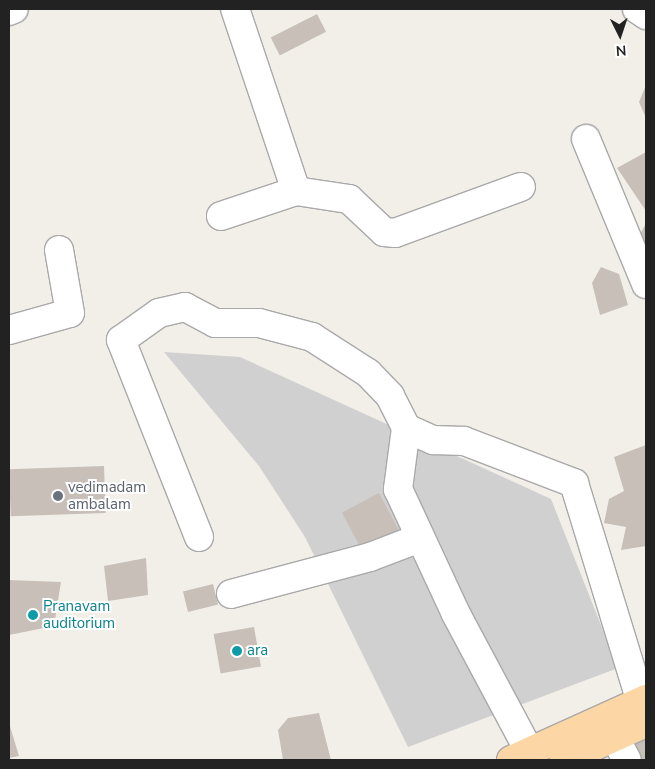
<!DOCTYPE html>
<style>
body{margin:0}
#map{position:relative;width:655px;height:769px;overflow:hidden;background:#f2efe9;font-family:"Nunito Sans",sans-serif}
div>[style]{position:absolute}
.religious>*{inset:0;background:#d0d0d0}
.building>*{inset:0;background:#c7bfb8;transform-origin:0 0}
.roads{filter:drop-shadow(1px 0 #a9a9a9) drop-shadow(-1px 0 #a9a9a9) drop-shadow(0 1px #a9a9a9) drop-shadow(0 -1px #a9a9a9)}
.minor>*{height:28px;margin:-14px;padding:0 14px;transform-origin:14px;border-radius:14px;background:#fff}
.major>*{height:28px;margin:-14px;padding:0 14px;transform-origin:14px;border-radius:14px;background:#fcd6a4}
.dots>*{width:14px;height:14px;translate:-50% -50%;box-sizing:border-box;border:2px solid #fff;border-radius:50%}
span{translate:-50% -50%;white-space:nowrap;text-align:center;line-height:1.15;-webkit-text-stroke:4px #fff;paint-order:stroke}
.worship-label{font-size:15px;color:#5b616d}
.left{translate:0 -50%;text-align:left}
.culture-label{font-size:15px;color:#0d838f}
.frame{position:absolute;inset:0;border:10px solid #222;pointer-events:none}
.north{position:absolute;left:595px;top:10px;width:50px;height:50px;-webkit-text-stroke:4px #fff;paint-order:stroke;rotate:176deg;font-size:14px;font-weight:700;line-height:20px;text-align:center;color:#222}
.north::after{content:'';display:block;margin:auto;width:18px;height:22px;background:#222;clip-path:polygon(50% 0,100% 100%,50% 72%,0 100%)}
</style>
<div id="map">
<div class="religious">
<div style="clip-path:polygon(164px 352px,240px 357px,551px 499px,618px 668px,408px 747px,305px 537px,259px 466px)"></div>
</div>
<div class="building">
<div style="left:317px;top:14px;width:20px;height:52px;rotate:63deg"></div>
<div style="clip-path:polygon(646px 85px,646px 118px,639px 102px)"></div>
<div style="clip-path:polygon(646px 152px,646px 211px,617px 168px)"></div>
<div style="clip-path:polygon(646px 223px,646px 258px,636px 242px)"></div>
<div style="clip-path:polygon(601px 267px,619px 274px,628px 305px,600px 315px,592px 283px)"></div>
<div style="clip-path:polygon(646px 445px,646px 546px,621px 550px,626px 527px,604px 523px,609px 499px,624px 491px,614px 457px)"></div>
<div style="left:104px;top:466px;width:47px;height:95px;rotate:88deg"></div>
<div style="left:379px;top:493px;width:42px;height:42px;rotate:62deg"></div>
<div style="clip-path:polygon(146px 558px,148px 595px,108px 601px,104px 566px)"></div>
<div style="clip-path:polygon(9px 580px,61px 582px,54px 626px,9px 635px)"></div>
<div style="left:213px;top:584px;width:21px;height:31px;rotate:76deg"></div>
<div style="left:254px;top:627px;width:40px;height:41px;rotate:80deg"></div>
<div style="clip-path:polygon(319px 713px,331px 760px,283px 760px,278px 730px,288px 718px)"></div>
<div style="clip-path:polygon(9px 723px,19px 756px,9px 758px)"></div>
<div style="clip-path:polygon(646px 728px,646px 760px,637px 760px,626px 736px)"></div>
</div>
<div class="roads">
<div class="minor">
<div style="left:637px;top:9px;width:11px;rotate:34deg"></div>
<div style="left:9px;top:11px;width:5px;rotate:-22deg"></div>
<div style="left:586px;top:139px;width:157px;rotate:67.5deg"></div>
<div style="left:296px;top:191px;width:54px;rotate:8.6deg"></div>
<div style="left:349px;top:199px;width:48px;rotate:43.3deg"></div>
<div style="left:384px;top:232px;width:11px;rotate:5deg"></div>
<div style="left:395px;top:233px;width:134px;rotate:-20.1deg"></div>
<div style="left:221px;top:216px;width:79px;rotate:-18.4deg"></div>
<div style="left:296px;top:191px;width:192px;rotate:-108.5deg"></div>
<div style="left:9px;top:330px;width:63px;rotate:-15.6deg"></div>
<div style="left:70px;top:313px;width:64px;rotate:-99.9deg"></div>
<div style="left:406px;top:428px;width:62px;rotate:97.5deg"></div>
<div style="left:398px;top:489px;width:138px;rotate:65.1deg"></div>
<div style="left:456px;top:614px;width:155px;rotate:61.9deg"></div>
<div style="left:199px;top:537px;width:212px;rotate:-111.6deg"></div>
<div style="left:121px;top:340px;width:47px;rotate:-35.4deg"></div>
<div style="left:159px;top:313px;width:27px;rotate:-13deg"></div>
<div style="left:185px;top:307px;width:34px;rotate:28deg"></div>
<div style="left:215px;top:323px;width:44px"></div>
<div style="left:259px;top:323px;width:55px;rotate:14.8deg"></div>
<div style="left:312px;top:337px;width:67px;rotate:32.7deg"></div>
<div style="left:368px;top:373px;width:32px;rotate:46deg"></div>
<div style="left:390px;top:396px;width:36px;rotate:63deg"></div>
<div style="left:406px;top:428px;width:30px;rotate:24deg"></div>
<div style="left:433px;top:440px;width:31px;rotate:2deg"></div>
<div style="left:464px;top:441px;width:118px;rotate:20.9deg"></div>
<div style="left:574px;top:483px;width:229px;rotate:73deg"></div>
<div style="left:231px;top:594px;width:144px;rotate:-14.9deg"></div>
<div style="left:370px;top:557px;width:53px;rotate:-20.8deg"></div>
<div style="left:614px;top:736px;width:27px;rotate:62deg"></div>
</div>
<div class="major">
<div style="left:511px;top:760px;width:148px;rotate:-24.3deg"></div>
<div style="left:564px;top:760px;width:90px;rotate:-24.3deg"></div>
</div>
</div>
<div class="dots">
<div style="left:58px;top:496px;background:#6b7280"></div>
<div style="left:33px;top:615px;background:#0f9aa8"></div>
<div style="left:237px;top:651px;background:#0f9aa8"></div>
</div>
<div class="worship-label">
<span class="left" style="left:68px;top:496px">vedimadam<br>ambalam</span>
</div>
<div class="culture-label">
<span class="left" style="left:43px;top:615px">Pranavam<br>auditorium</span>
<span class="left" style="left:247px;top:651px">ara</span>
</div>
<div class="frame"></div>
<div class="north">N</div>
</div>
